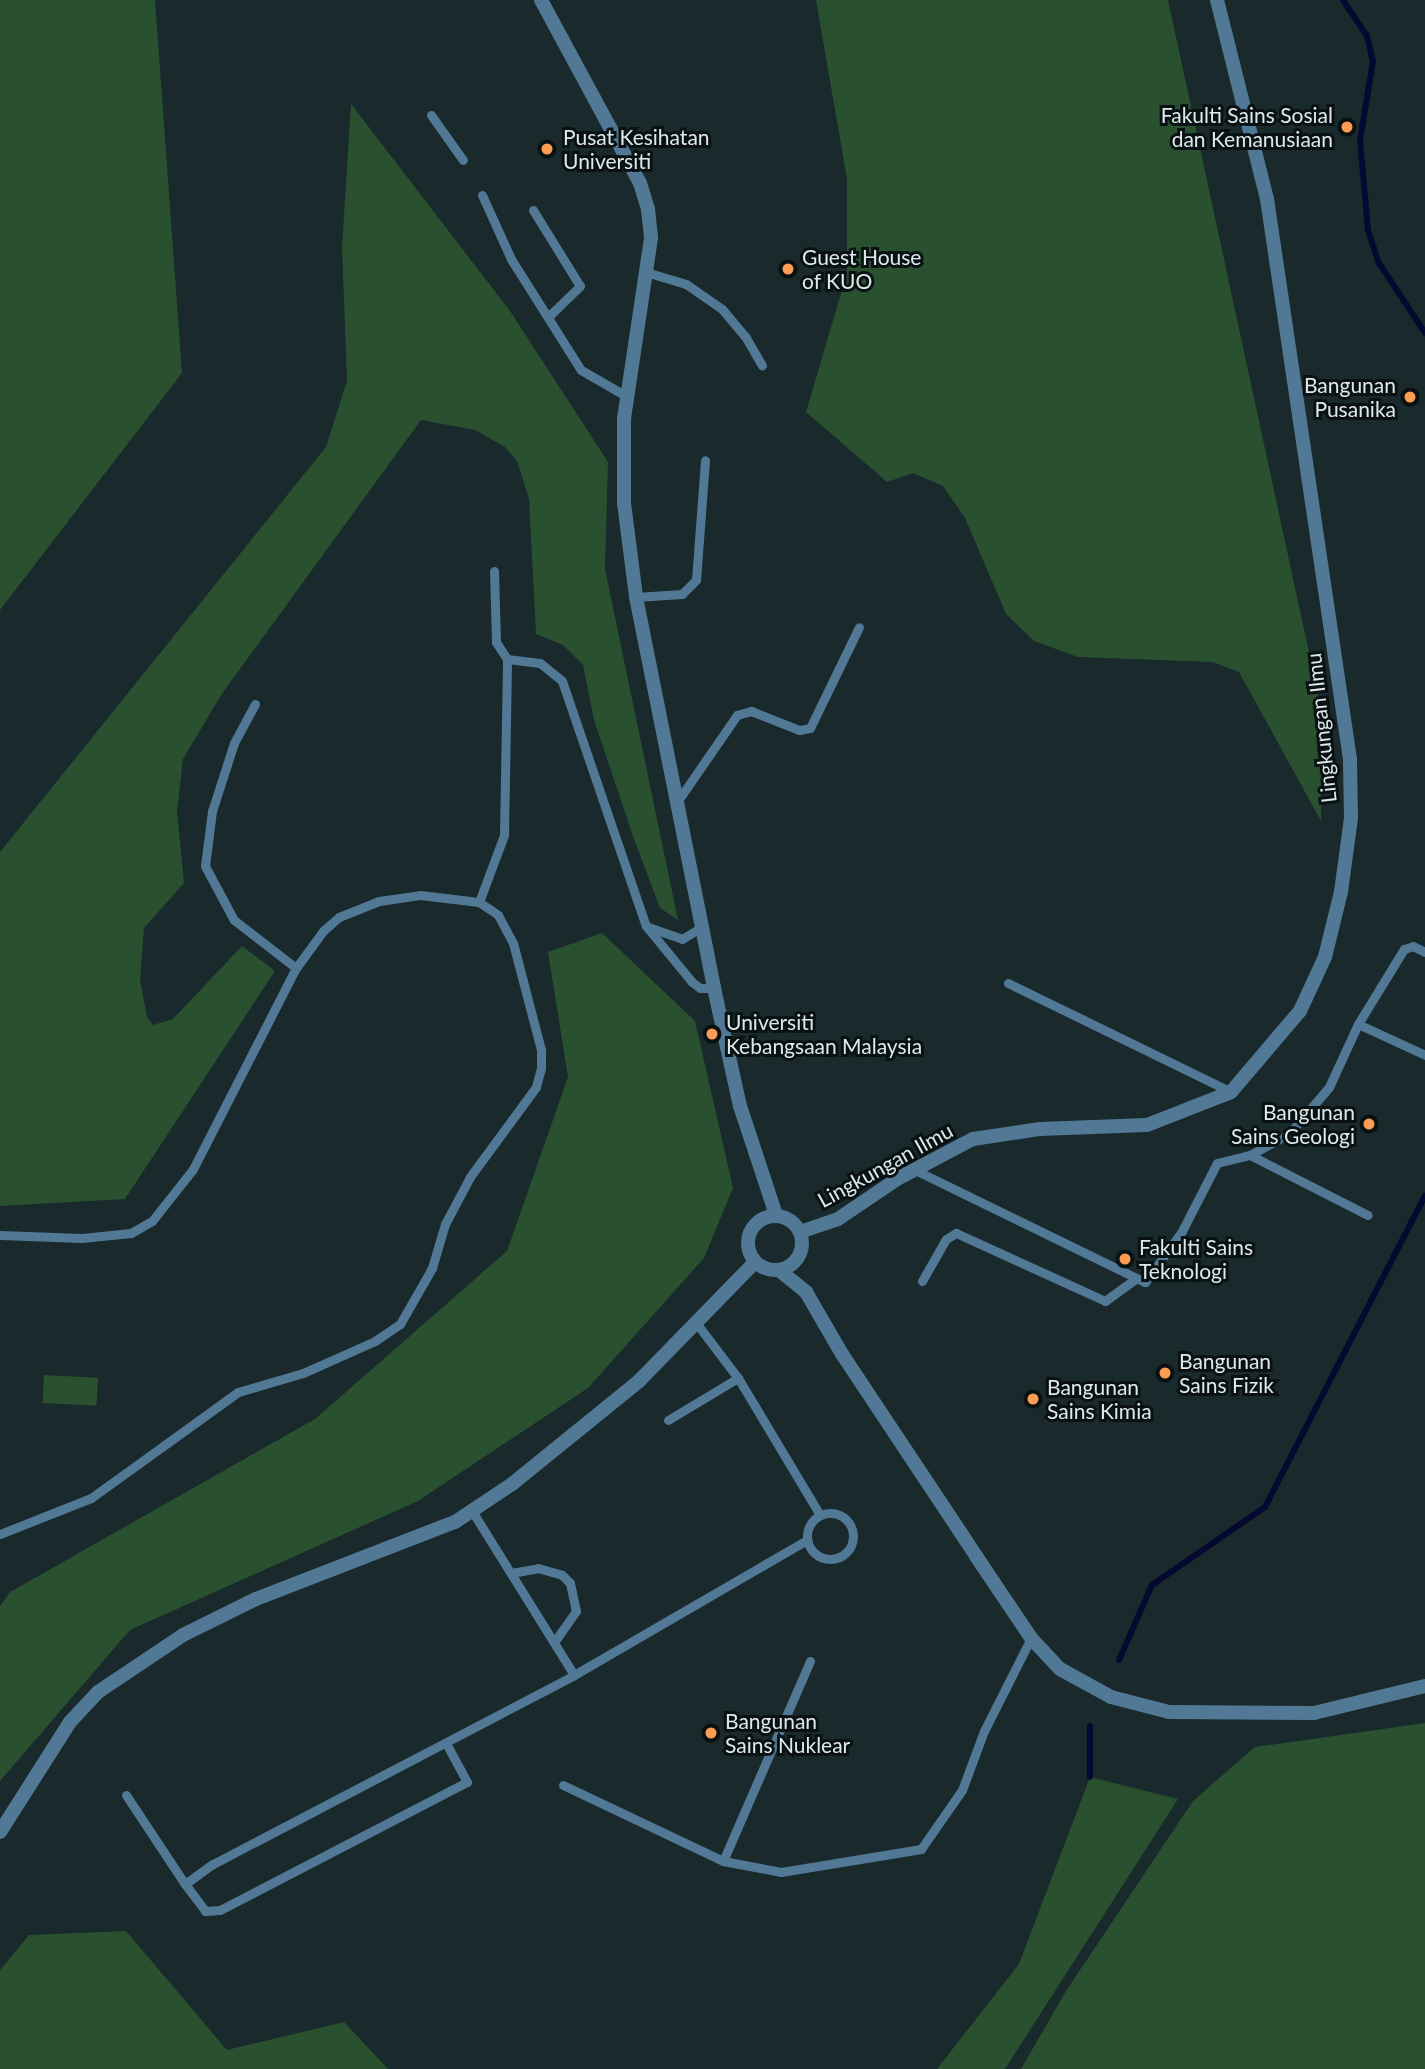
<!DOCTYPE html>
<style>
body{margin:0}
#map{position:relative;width:1425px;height:2069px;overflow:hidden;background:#19292c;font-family:Lato,sans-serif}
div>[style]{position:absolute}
.green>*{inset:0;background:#295130;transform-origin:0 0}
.stream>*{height:6px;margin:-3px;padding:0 3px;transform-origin:3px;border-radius:3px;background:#050931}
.service>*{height:9px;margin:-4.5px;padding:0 4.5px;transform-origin:4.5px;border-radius:4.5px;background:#517995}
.service>.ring{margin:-4.5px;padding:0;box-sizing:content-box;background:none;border:9px solid #517995;border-radius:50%}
.minor>*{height:14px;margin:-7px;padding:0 7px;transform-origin:7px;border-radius:7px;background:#517995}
.minor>.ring{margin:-7px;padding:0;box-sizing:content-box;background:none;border:14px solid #517995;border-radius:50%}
.dots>*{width:19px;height:19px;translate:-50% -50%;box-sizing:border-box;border:4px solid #091112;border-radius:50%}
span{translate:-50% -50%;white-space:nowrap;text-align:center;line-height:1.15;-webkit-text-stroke:6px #091112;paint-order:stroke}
.poi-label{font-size:21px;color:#dfe9eb}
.right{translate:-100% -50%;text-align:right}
.left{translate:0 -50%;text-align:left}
.street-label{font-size:21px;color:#dfe9eb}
</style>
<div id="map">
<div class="green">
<div style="clip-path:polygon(0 0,155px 0,182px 373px,0 610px)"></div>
<div style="clip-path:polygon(816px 0,1168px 0,1321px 708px,1321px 821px,1239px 672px,1213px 662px,1078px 657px,1034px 641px,1006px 614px,965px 518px,943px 486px,913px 473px,887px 482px,806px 412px,847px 273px,847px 179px)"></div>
<div style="clip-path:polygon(351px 104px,510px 311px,608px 462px,605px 569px,678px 920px,660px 908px,634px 839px,594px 720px,583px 665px,563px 645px,536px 634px,529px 499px,517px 461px,505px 447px,475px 430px,421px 420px,221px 695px,183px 759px,177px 811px,184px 883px,144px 928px,140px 980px,147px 1017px,153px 1025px,173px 1019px,242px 946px,275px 971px,125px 1199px,0 1206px,0 852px,326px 447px,347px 381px,342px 247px)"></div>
<div style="clip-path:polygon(602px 933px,695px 1021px,733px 1188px,704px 1258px,588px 1388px,418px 1501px,130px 1630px,0 1781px,0 1606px,10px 1592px,315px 1419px,507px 1251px,568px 1077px,548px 952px)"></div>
<div style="left:44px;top:1375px;width:54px;height:28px;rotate:3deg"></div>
<div style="clip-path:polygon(1425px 1723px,1425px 2069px,1021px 2069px,1066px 1991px,1193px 1801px,1255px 1747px)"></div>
<div style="clip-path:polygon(1090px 1777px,1178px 1799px,1005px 2069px,937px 2069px,1019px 1964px)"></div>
<div style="clip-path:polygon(126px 1931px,227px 2050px,344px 2022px,388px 2069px,0 2069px,0 1970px,29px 1935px)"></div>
</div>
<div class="stream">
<div style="left:1343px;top:0;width:43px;rotate:56.3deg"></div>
<div style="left:1367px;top:36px;width:26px;rotate:77deg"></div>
<div style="left:1373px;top:61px;width:80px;rotate:99.3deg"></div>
<div style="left:1360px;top:140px;width:90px;rotate:84.9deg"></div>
<div style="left:1368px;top:230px;width:35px;rotate:72deg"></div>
<div style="left:1379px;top:263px;width:84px;rotate:56.7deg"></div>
<div style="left:1119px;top:1660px;width:82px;rotate:-66.3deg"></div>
<div style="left:1152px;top:1585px;width:137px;rotate:-34.6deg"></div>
<div style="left:1265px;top:1507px;width:350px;rotate:-62.8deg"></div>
<div style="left:1090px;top:1777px;width:51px;rotate:-90deg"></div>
</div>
<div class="service">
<div style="left:431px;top:115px;width:55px;rotate:54.6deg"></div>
<div style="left:482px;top:195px;width:70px;rotate:65.6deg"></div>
<div style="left:511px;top:259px;width:131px;rotate:57.8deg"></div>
<div style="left:581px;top:370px;width:52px;rotate:30deg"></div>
<div style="left:533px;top:210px;width:89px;rotate:58.3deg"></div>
<div style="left:580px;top:286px;width:43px;rotate:135.9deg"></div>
<div style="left:646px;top:272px;width:42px;rotate:16.7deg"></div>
<div style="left:686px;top:284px;width:44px;rotate:34.8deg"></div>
<div style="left:722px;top:309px;width:35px;rotate:50deg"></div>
<div style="left:745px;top:336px;width:34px;rotate:60deg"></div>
<div style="left:636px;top:597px;width:46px;rotate:-3.7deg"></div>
<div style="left:682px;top:594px;width:20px;rotate:-45deg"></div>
<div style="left:696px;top:580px;width:120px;rotate:-85.7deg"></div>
<div style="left:507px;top:659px;width:33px;rotate:7deg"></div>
<div style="left:540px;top:663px;width:28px;rotate:39deg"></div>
<div style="left:562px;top:681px;width:259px;rotate:71.1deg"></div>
<div style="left:646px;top:926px;width:72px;rotate:50.6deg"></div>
<div style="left:692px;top:982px;width:10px;rotate:37deg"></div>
<div style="left:700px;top:988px;width:14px"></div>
<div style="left:255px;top:704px;width:44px;rotate:118.3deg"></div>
<div style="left:234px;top:743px;width:71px;rotate:107.9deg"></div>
<div style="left:212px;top:811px;width:55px;rotate:97.3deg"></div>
<div style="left:205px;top:866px;width:61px;rotate:61.8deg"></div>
<div style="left:234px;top:920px;width:78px;rotate:37.7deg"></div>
<div style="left:677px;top:802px;width:106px;rotate:-55.4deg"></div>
<div style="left:737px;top:715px;width:15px;rotate:-16deg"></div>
<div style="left:751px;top:711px;width:52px;rotate:21.6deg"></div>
<div style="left:799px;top:730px;width:11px;rotate:-10deg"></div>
<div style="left:810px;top:728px;width:112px;rotate:-64.1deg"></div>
<div style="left:479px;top:902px;width:72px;rotate:-69.5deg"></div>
<div style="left:504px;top:835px;width:176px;rotate:-89deg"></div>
<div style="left:507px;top:659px;width:20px;rotate:-123deg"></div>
<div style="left:496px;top:642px;width:71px;rotate:-91.6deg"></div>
<div style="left:648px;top:927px;width:36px;rotate:19deg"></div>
<div style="left:682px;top:939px;width:23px;rotate:-31deg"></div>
<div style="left:1008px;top:983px;width:248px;rotate:26deg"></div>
<div style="left:1358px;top:1024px;width:74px;rotate:24.8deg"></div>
<div style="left:1250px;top:1155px;width:132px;rotate:27deg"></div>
<div style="left:915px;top:1170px;width:256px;rotate:26deg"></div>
<div style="left:1145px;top:1282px;width:63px;rotate:-54deg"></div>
<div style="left:1182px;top:1231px;width:76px;rotate:-62.8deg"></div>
<div style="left:1217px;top:1163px;width:34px;rotate:-14deg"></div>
<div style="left:1250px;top:1155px;width:46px;rotate:-28.8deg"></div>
<div style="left:1290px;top:1133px;width:60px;rotate:-49.7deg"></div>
<div style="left:1329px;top:1087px;width:69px;rotate:-65.3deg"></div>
<div style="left:1358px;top:1024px;width:88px;rotate:-58.5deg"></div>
<div style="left:1404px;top:949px;width:9px;rotate:-18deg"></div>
<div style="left:1413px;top:946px;width:13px;rotate:27deg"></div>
<div style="left:0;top:1235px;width:82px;rotate:2.1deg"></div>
<div style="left:82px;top:1238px;width:49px;rotate:-5.8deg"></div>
<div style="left:131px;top:1233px;width:24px;rotate:-30deg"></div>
<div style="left:152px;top:1221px;width:66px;rotate:-51.7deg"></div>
<div style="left:193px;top:1169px;width:226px;rotate:-62.9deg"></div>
<div style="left:296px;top:968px;width:46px;rotate:-53.9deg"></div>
<div style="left:323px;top:931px;width:21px;rotate:-41deg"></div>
<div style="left:339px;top:917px;width:43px;rotate:-21.8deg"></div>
<div style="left:379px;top:901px;width:41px;rotate:-8.3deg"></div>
<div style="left:420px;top:895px;width:59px;rotate:6.8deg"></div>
<div style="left:479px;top:902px;width:23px;rotate:34deg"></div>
<div style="left:498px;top:915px;width:32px;rotate:62deg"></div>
<div style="left:513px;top:943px;width:111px;rotate:75.3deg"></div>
<div style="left:541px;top:1050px;width:18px;rotate:90deg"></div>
<div style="left:541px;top:1068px;width:20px;rotate:105deg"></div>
<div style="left:536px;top:1087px;width:112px;rotate:126.3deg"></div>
<div style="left:470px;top:1177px;width:53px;rotate:118deg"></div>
<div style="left:445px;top:1224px;width:46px;rotate:106.5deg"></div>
<div style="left:432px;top:1268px;width:64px;rotate:119.7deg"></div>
<div style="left:400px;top:1324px;width:30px;rotate:146deg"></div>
<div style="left:375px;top:1341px;width:79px;rotate:156deg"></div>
<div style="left:303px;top:1373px;width:68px;rotate:163.7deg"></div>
<div style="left:238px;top:1392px;width:181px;rotate:144.2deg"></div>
<div style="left:91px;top:1498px;width:98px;rotate:158.4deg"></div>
<div style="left:922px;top:1281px;width:48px;rotate:-60.3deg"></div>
<div style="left:946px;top:1239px;width:12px;rotate:-31deg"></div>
<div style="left:956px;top:1233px;width:164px;rotate:24.5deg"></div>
<div style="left:1105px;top:1301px;width:37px;rotate:-36deg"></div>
<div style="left:697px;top:1324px;width:68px;rotate:52.8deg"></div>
<div style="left:738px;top:1378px;width:160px;rotate:59.1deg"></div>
<div style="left:668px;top:1420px;width:82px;rotate:-31deg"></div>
<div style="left:472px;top:1511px;width:193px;rotate:58.1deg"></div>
<div class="ring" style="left:807px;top:1513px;width:37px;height:37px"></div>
<div style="left:511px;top:1573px;width:27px;rotate:-10deg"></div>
<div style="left:538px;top:1568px;width:25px;rotate:16deg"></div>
<div style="left:562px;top:1575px;width:11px;rotate:45deg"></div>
<div style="left:570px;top:1583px;width:29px;rotate:78deg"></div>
<div style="left:576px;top:1611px;width:38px;rotate:125deg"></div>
<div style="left:810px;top:1661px;width:218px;rotate:113.5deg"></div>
<div style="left:723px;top:1861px;width:59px;rotate:10.7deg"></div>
<div style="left:781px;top:1872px;width:142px;rotate:-9.3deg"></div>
<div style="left:921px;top:1849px;width:72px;rotate:-55.2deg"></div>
<div style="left:962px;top:1790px;width:63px;rotate:-69.6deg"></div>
<div style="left:984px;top:1731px;width:104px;rotate:-63.2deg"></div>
<div style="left:563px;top:1785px;width:177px;rotate:25.4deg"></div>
<div style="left:126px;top:1795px;width:107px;rotate:56.5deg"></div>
<div style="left:185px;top:1884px;width:34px;rotate:-36deg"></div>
<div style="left:213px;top:1864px;width:407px;rotate:-27.6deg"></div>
<div style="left:574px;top:1675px;width:269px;rotate:-30.1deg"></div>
<div style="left:185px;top:1884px;width:34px;rotate:53deg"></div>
<div style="left:205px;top:1911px;width:15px;rotate:-4deg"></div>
<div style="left:220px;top:1910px;width:278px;rotate:-27.4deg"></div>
<div style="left:467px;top:1782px;width:44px;rotate:-118.3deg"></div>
</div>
<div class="minor">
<div style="left:541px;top:0;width:208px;rotate:61.6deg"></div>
<div style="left:640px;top:183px;width:27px;rotate:73deg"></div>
<div style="left:648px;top:209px;width:29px;rotate:84deg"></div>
<div style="left:651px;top:238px;width:182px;rotate:98.5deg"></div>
<div style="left:624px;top:418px;width:85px;rotate:90deg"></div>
<div style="left:624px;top:503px;width:95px;rotate:82.7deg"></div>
<div style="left:636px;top:597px;width:399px;rotate:78.7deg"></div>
<div style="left:714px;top:988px;width:121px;rotate:77.6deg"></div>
<div style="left:740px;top:1106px;width:115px;rotate:71.7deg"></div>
<div class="ring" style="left:748px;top:1216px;width:40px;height:40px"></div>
<div style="left:800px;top:1232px;width:40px;rotate:-18.9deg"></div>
<div style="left:838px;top:1219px;width:71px;rotate:-34.1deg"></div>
<div style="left:897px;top:1179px;width:86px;rotate:-27.8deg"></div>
<div style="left:973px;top:1139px;width:68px;rotate:-8.5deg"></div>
<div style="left:1040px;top:1129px;width:107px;rotate:-2.1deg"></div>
<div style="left:1147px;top:1125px;width:90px;rotate:-21.4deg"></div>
<div style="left:1231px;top:1092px;width:106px;rotate:-49.6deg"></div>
<div style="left:1300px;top:1011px;width:60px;rotate:-65.2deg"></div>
<div style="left:1325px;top:957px;width:67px;rotate:-76.2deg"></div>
<div style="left:1341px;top:892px;width:75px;rotate:-82.3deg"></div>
<div style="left:1351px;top:818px;width:59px;rotate:-91deg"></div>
<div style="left:1350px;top:759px;width:566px;rotate:-98.43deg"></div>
<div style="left:1267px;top:199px;width:205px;rotate:-104.1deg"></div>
<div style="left:779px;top:1270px;width:35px;rotate:39deg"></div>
<div style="left:806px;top:1292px;width:72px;rotate:59.9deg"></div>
<div style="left:842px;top:1354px;width:242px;rotate:56.4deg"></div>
<div style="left:976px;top:1556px;width:99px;rotate:56.1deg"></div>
<div style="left:1031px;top:1638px;width:42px;rotate:46.9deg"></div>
<div style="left:1060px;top:1669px;width:58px;rotate:28.8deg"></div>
<div style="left:1111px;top:1697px;width:60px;rotate:14.5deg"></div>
<div style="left:1169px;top:1712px;width:145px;rotate:0.4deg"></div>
<div style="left:1314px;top:1713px;width:114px;rotate:-13.7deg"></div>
<div style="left:0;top:1832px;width:130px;rotate:-57.5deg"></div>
<div style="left:70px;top:1722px;width:41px;rotate:-47deg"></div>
<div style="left:98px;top:1692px;width:102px;rotate:-33.8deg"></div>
<div style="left:183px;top:1635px;width:81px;rotate:-26.3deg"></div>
<div style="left:256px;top:1599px;width:213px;rotate:-21.2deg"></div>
<div style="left:455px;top:1522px;width:69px;rotate:-33.7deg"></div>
<div style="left:512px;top:1484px;width:164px;rotate:-39deg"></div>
<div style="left:639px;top:1381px;width:166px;rotate:-45.7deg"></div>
</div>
<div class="dots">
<div style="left:1347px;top:127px;background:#fc9d53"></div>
<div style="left:547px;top:149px;background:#fc9d53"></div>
<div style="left:788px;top:269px;background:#fc9d53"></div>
<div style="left:1410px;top:397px;background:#fc9d53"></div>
<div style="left:712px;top:1034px;background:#fc9d53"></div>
<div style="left:1369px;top:1124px;background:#fc9d53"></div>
<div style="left:1125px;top:1259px;background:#fc9d53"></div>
<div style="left:1165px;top:1373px;background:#fc9d53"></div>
<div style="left:1033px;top:1399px;background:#fc9d53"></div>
<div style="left:711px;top:1733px;background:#fc9d53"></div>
</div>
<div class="poi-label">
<span class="right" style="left:1333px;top:127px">Fakulti Sains Sosial<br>dan Kemanusiaan</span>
<span class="left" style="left:563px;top:149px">Pusat Kesihatan<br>Universiti</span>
<span class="left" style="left:802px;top:269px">Guest House<br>of KUO</span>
<span class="right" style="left:1396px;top:397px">Bangunan<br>Pusanika</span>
<span class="left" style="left:726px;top:1034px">Universiti<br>Kebangsaan Malaysia</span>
<span class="right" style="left:1355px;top:1124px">Bangunan<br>Sains Geologi</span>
<span class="left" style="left:1139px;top:1259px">Fakulti Sains<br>Teknologi</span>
<span class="left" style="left:1179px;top:1373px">Bangunan<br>Sains Fizik</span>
<span class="left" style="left:1047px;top:1399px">Bangunan<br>Sains Kimia</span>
<span class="left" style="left:725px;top:1733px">Bangunan<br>Sains Nuklear</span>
</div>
<div class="street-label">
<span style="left:1321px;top:728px;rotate:-96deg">Lingkungan Ilmu</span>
<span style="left:885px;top:1165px;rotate:-29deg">Lingkungan Ilmu</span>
</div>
</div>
